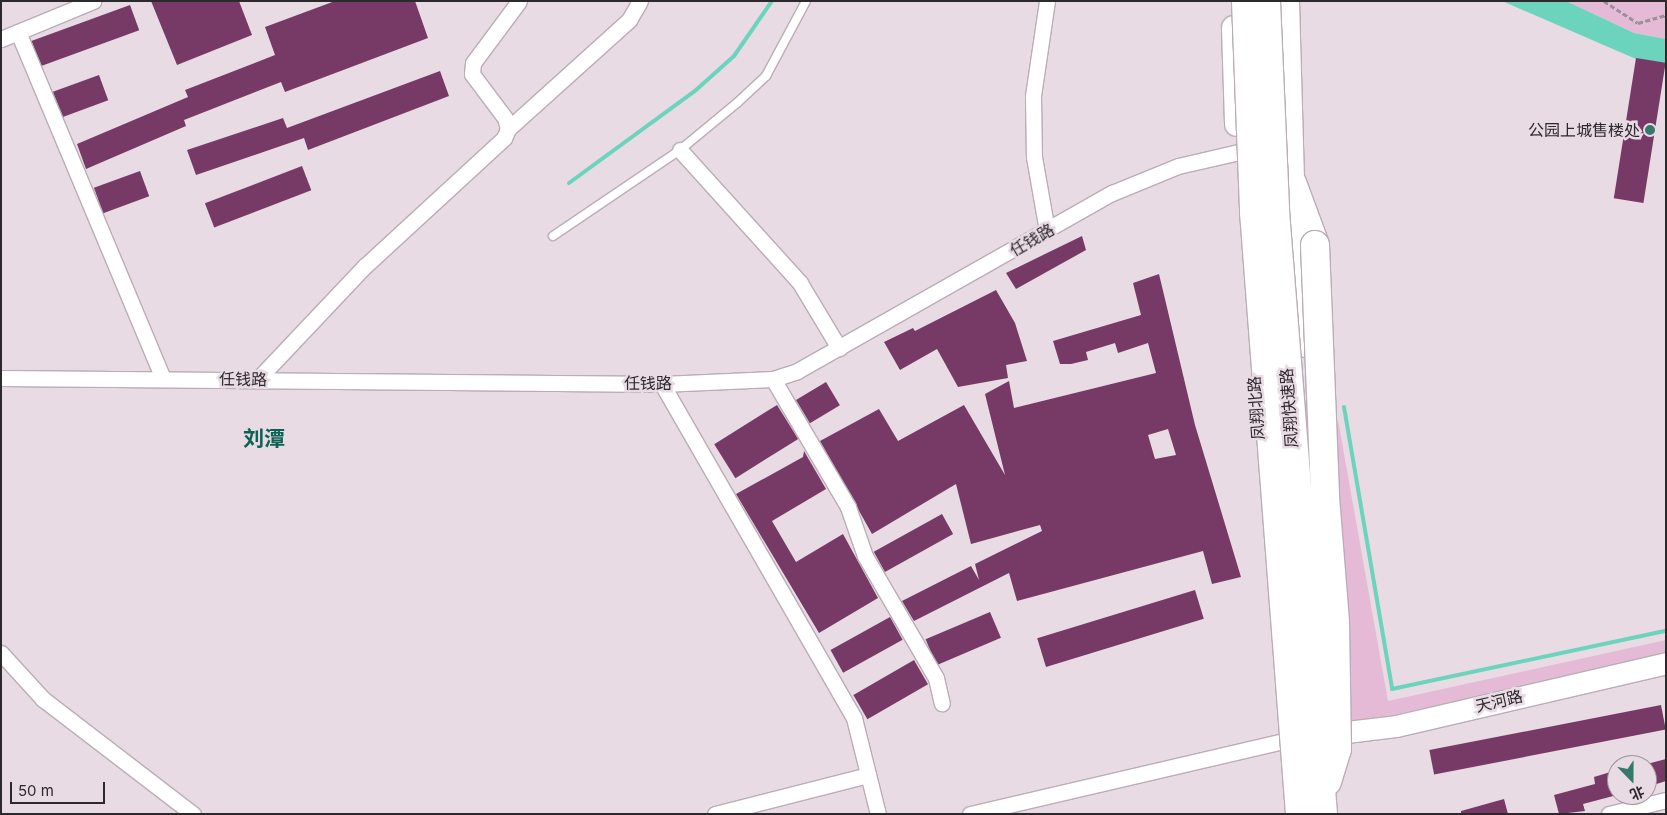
<!DOCTYPE html>
<meta charset="utf-8">
<style>
body{margin:0}
#map{position:relative;width:1667px;height:815px;overflow:hidden;background:#e8dbe4;font-family:Inter,"Noto Sans SC",sans-serif}
div>[style]{position:absolute}
.green>*{inset:0;background:#e5bad7}
.water>*{inset:0;background:#6cd4bd}
.stream>*{height:4px;margin:-2px;padding:0 2px;transform-origin:2px;border-radius:2px;background:#6cd4bd}
.building>*{inset:0;background:#773a66;transform-origin:0 0}
.path>*{height:2.5px;margin-top:-1.25px;transform-origin:0;background:repeating-linear-gradient(90deg,#9a9096 0 5px,transparent 0 7.5px)}
.roads{filter:drop-shadow(1px 0 #baadb5) drop-shadow(-1px 0 #baadb5) drop-shadow(0 1px #baadb5) drop-shadow(0 -1px #baadb5)}
.lane>*{height:8px;margin:-4px;padding:0 4px;transform-origin:4px;border-radius:4px;background:#fff}
.street>*{height:15px;margin:-7.5px;padding:0 7.5px;transform-origin:7.5px;border-radius:7.5px;background:#fff}
.secondary>*{height:21px;margin:-10.5px;padding:0 10.5px;transform-origin:10.5px;border-radius:10.5px;background:#fff}
.primary>*{height:24px;margin:-12px;padding:0 12px;transform-origin:12px;border-radius:12px;background:#fff}
.highway>*{height:28px;margin:-14px;padding:0 14px;transform-origin:14px;border-radius:14px;background:#fff}
.bridges{filter:drop-shadow(1px 0 #baadb5) drop-shadow(-1px 0 #baadb5) drop-shadow(0 1px #baadb5) drop-shadow(0 -1px #baadb5)}
.highway-bridge>*{height:28px;margin:-14px;padding:0 14px;transform-origin:14px;border-radius:14px;background:#fff}
.dots>*{width:14px;height:14px;translate:-50% -50%;box-sizing:border-box;border:2px solid #e8dbe4;border-radius:50%}
span{translate:-50% -50%;white-space:nowrap;text-align:center;line-height:1.15;-webkit-text-stroke:5px #e8dbe4;paint-order:stroke}
.poi-label{font-size:16px;color:#2d282b}
.right{translate:-100% -50%;text-align:right}
.street-label{font-size:16px;color:#2d282b}
.district-label{font-size:21px;color:#0a6354;font-weight:700}
.frame{position:absolute;inset:0;border:2px solid #2d282b;pointer-events:none}
.north{position:absolute;left:1607px;top:755px;width:50px;height:50px;box-sizing:border-box;background:#e8dbe4;border:1px solid #9d939a;border-radius:50%;rotate:158deg;font-size:14px;font-weight:700;line-height:20px;text-align:center;color:#2d282b}
.north::after{content:'';display:block;margin:auto;width:18px;height:22px;background:#36796b;clip-path:polygon(50% 0,100% 100%,50% 72%,0 100%)}
.scale{position:absolute;left:10px;top:782px;width:95px;height:22px;box-sizing:border-box;border:2px solid #2d282b;border-top:0;padding-left:6px;font-size:15px;line-height:18px;white-space:nowrap;color:#2d282b;-webkit-text-stroke:4px #e8dbe4;paint-order:stroke}
</style>
<div id="map">
<div class="green">
<div style="clip-path:polygon(1566px 1px,1666px 1px,1666px 39px,1634px 33px)"></div>
<div style="clip-path:polygon(1338px 420px,1388px 701px,1666px 640px,1666px 655px,1347px 725px,1334px 498px)"></div>
</div>
<div class="water">
<div style="clip-path:polygon(1502px 1px,1566px 1px,1634px 33px,1666px 39px,1666px 63px,1636px 59px)"></div>
</div>
<div class="stream">
<div style="left:569px;top:183px;width:157px;rotate:-36.2deg"></div>
<div style="left:696px;top:90px;width:51px;rotate:-41.8deg"></div>
<div style="left:734px;top:56px;width:67px;rotate:-55.4deg"></div>
<div style="left:1344px;top:407px;width:286px;rotate:80.3deg"></div>
<div style="left:1392px;top:689px;width:280px;rotate:-12deg"></div>
</div>
<div class="building">
<div style="clip-path:polygon(151px 1px,239px 1px,252px 35px,177px 65px)"></div>
<div style="clip-path:polygon(335px 1px,415px 1px,428px 38px,285px 92px,281px 82px,184px 120px,186px 126px,86px 169px,77px 144px,188px 97px,185px 90px,275px 55px,265px 27px)"></div>
<div style="left:130px;top:5px;width:27px;height:105px;rotate:70deg"></div>
<div style="left:1636px;top:58px;width:30px;height:142px;rotate:9deg"></div>
<div style="clip-path:polygon(440px 71px,449px 96px,308px 150px,304px 138px,196px 175px,187px 150px,283px 118px,287px 128px)"></div>
<div style="left:99px;top:75px;width:27px;height:49px;rotate:70deg"></div>
<div style="left:302px;top:166px;width:26px;height:104px;rotate:69deg"></div>
<div style="left:140px;top:171px;width:27px;height:49px;rotate:70deg"></div>
<div style="clip-path:polygon(1082px 236px,1086px 250px,1016px 289px,1006px 273px)"></div>
<div style="clip-path:polygon(evenodd,1159px 274px,1195px 425px,1241px 577px,1212px 584px,1203px 551px,1017px 601px,1009px 573px,914px 621px,902px 601px,971px 566px,979px 580px,975px 564px,1042px 531px,1040px 525px,971px 544px,956px 484px,872px 534px,820px 441px,879px 409px,898px 441px,964px 405px,1005px 475px,985px 394px,1009px 381px,1014px 408px,1156px 373px,1148px 343px,1118px 353px,1115px 343px,1086px 352px,1088px 360px,1071px 364px,1060px 364px,1053px 341px,1141px 315px,1133px 283px,1159px 274px,1168px 429px,1176px 455px,1155px 459px,1148px 435px,1168px 429px)"></div>
<div style="clip-path:polygon(996px 290px,1015px 323px,1027px 361px,1006px 365px,1008px 378px,958px 387px,937px 349px,900px 370px,884px 342px,913px 328px,915px 331px)"></div>
<div style="left:826px;top:382px;width:27px;height:35px;rotate:59deg"></div>
<div style="left:777px;top:405px;width:40px;height:74px;rotate:58deg"></div>
<div style="clip-path:polygon(804px 451px,826px 489px,772px 521px,796px 562px,843px 534px,878px 598px,819px 633px,736px 494px,803px 457px)"></div>
<div style="left:942px;top:514px;width:23px;height:78px;rotate:61deg"></div>
<div style="left:1195px;top:590px;width:30px;height:165px;rotate:73deg"></div>
<div style="left:990px;top:612px;width:28px;height:70px;rotate:67deg"></div>
<div style="left:890px;top:617px;width:26px;height:68px;rotate:61deg"></div>
<div style="left:914px;top:660px;width:28px;height:70px;rotate:60deg"></div>
<div style="left:1661px;top:705px;width:25px;height:236px;rotate:79deg"></div>
<div style="clip-path:polygon(1666px 759px,1666px 781px,1647px 787px,1647px 764px)"></div>
<div style="clip-path:polygon(1617px 770px,1617px 795px,1583px 804px,1585px 811px,1559px 814px,1554px 795px,1595px 784px,1594px 777px)"></div>
<div style="clip-path:polygon(1504px 799px,1508px 814px,1461px 814px,1461px 811px)"></div>
</div>
<div class="path">
<div style="left:1604px;top:1px;width:40px;rotate:32.9deg"></div>
<div style="left:1638px;top:23px;width:29px;rotate:-16deg"></div>
</div>
<div class="roads">
<div class="lane">
<div style="left:553px;top:236px;width:153px;rotate:-34.1deg"></div>
<div style="left:680px;top:150px;width:74px;rotate:-39.5deg"></div>
<div style="left:737px;top:103px;width:40px;rotate:-43deg"></div>
<div style="left:766px;top:76px;width:85px;rotate:-61.9deg"></div>
</div>
<div class="street">
<div style="left:1047px;top:1px;width:96px;rotate:98.4deg"></div>
<div style="left:1033px;top:96px;width:61px;rotate:89.1deg"></div>
<div style="left:1034px;top:157px;width:75px;rotate:80deg"></div>
<div style="left:18px;top:32px;width:375px;rotate:67.3deg"></div>
<div style="left:1px;top:39px;width:100px;rotate:-22.4deg"></div>
<div style="left:508px;top:129px;width:163px;rotate:-42deg"></div>
<div style="left:629px;top:20px;width:22px;rotate:-60deg"></div>
<div style="left:680px;top:150px;width:179px;rotate:47.9deg"></div>
<div style="left:800px;top:283px;width:76px;rotate:59deg"></div>
<div style="left:1px;top:378px;width:661px;rotate:0.52deg"></div>
<div style="left:662px;top:384px;width:111px;rotate:-2.6deg"></div>
<div style="left:773px;top:379px;width:25px;rotate:-18deg"></div>
<div style="left:797px;top:371px;width:362px;rotate:-29.5deg"></div>
<div style="left:1112px;top:193px;width:71px;rotate:-22.2deg"></div>
<div style="left:1178px;top:166px;width:63px;rotate:-12.9deg"></div>
<div style="left:258px;top:379px;width:156px;rotate:-46.6deg"></div>
<div style="left:365px;top:266px;width:189px;rotate:-42.6deg"></div>
<div style="left:504px;top:138px;width:10px;rotate:-66deg"></div>
<div style="left:508px;top:129px;width:11px;rotate:-105deg"></div>
<div style="left:505px;top:118px;width:55px;rotate:-126.9deg"></div>
<div style="left:472px;top:74px;width:11px;rotate:-85deg"></div>
<div style="left:473px;top:63px;width:77px;rotate:-53.4deg"></div>
<div style="left:773px;top:379px;width:148px;rotate:59.6deg"></div>
<div style="left:848px;top:507px;width:52px;rotate:70.9deg"></div>
<div style="left:865px;top:556px;width:141px;rotate:59.8deg"></div>
<div style="left:936px;top:678px;width:26px;rotate:77deg"></div>
<div style="left:662px;top:384px;width:385px;rotate:60.1deg"></div>
<div style="left:854px;top:718px;width:99px;rotate:76deg"></div>
<div style="left:1px;top:653px;width:62px;rotate:47.6deg"></div>
<div style="left:43px;top:699px;width:189px;rotate:37.5deg"></div>
<div style="left:715px;top:814px;width:158px;rotate:-14.3deg"></div>
<div style="left:970px;top:814px;width:322px;rotate:-13.1deg"></div>
<div style="left:1609px;top:814px;width:59px;rotate:-13.8deg"></div>
</div>
<div class="secondary">
<div style="left:1330px;top:734px;width:66px;rotate:-6.9deg"></div>
<div style="left:1396px;top:726px;width:277px;rotate:-13.1deg"></div>
</div>
<div class="primary">
<div style="left:1287px;top:1px;width:182px;rotate:88.4deg"></div>
<div style="left:1292px;top:183px;width:163px;rotate:84.7deg"></div>
<div style="left:1234px;top:28px;width:96px;rotate:88.2deg"></div>
</div>
<div class="highway">
<div style="left:1292px;top:183px;width:66px;rotate:69.6deg"></div>
</div>
</div>
<div class="bridges">
<div class="highway-bridge">
<div style="left:1246px;top:1px;width:211px;rotate:87.8deg"></div>
<div style="left:1254px;top:212px;width:604px;rotate:85.63deg"></div>
<div style="left:1266px;top:1px;width:210px;rotate:87.5deg"></div>
<div style="left:1275px;top:211px;width:605px;rotate:85.45deg"></div>
<div style="left:1315px;top:245px;width:252px;rotate:87.7deg"></div>
<div style="left:1325px;top:497px;width:125px;rotate:85.4deg"></div>
<div style="left:1335px;top:622px;width:127px;rotate:89.1deg"></div>
<div style="left:1337px;top:749px;width:34px;rotate:107deg"></div>
</div>
</div>
<div class="dots">
<div style="left:1650px;top:130px;background:#36796b"></div>
</div>
<div class="poi-label">
<span class="right" style="left:1640px;top:130px">公园上城售楼处</span>
</div>
<div class="street-label">
<span style="left:1032px;top:240px;rotate:-30deg">任钱路</span>
<span style="left:243px;top:379px;rotate:1deg">任钱路</span>
<span style="left:648px;top:383px">任钱路</span>
<span style="left:1256px;top:408px;rotate:-94deg">凤翔北路</span>
<span style="left:1289px;top:408px;rotate:-94deg">凤翔快速路</span>
<span style="left:1499px;top:701px;rotate:-13deg">天河路</span>
</div>
<div class="district-label">
<span style="left:264px;top:439px">刘潭</span>
</div>
<div class="frame"></div>
<div class="north">北</div>
<div class="scale">50 m</div>
</div>
